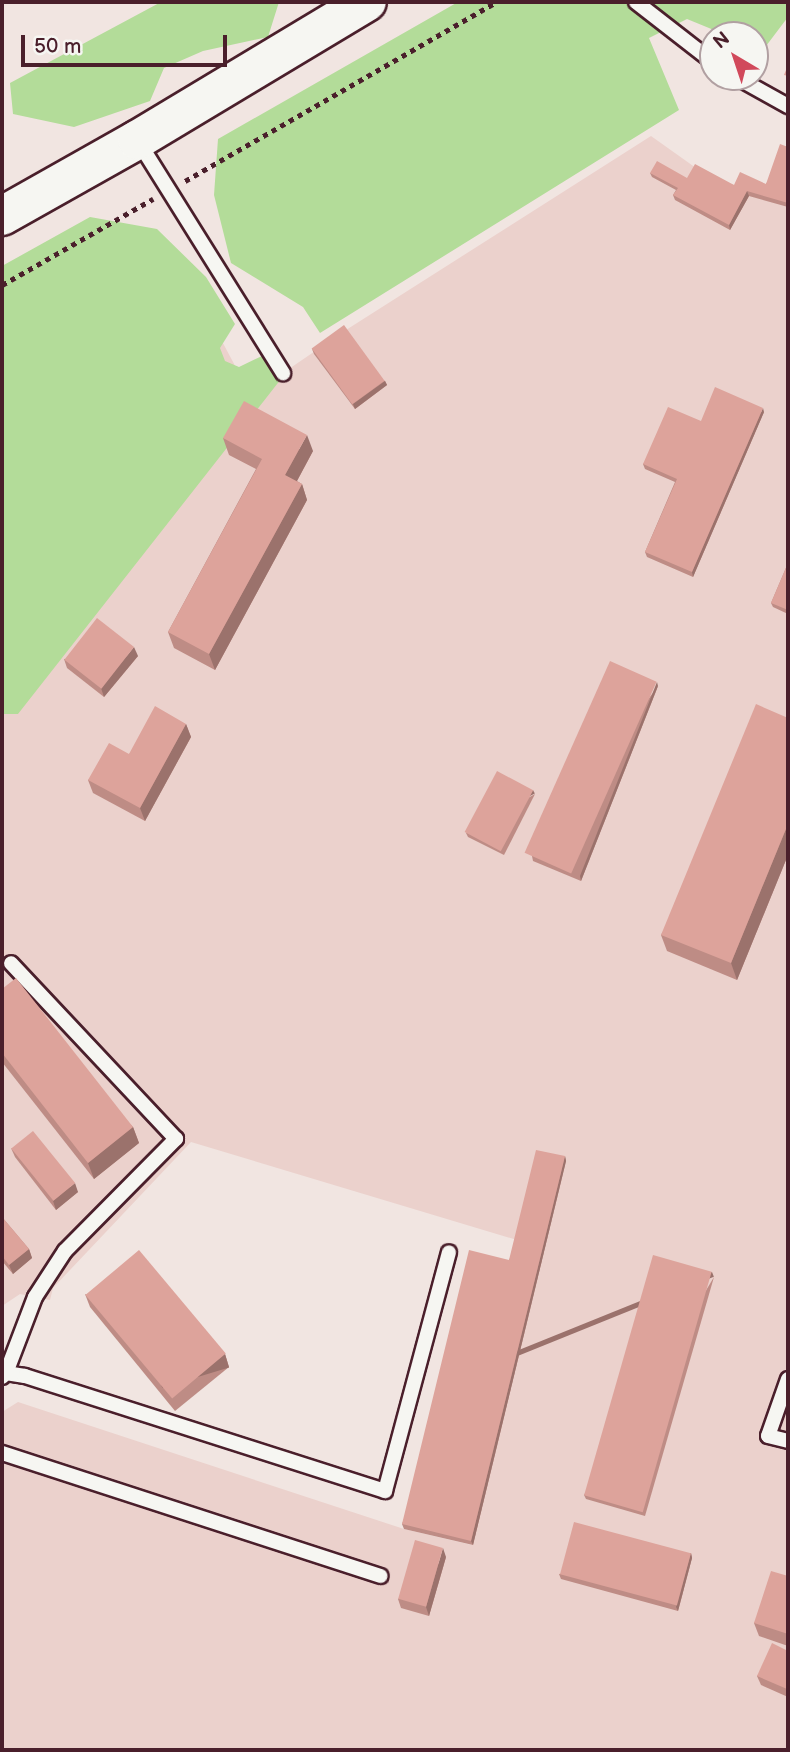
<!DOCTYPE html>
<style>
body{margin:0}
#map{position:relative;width:790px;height:1752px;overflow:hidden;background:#f1e5e1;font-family:"Balsamiq Sans",sans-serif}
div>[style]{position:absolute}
.built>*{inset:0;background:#ebd1cc}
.green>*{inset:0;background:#b3dc99}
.path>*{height:4.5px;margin-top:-2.25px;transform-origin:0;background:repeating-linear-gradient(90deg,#4a1f2b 0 5px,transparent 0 10px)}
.roads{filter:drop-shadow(2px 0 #4a1f2b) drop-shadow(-2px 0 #4a1f2b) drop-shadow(0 2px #4a1f2b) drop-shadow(0 -2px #4a1f2b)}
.service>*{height:14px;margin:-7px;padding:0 7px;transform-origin:7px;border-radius:7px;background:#f6f6f2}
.secondary>*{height:38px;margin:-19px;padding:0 19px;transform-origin:19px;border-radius:19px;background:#f6f6f2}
.wall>*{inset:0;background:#be8c85}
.shaded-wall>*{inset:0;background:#9b726c;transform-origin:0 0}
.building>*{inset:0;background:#dda39b;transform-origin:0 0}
span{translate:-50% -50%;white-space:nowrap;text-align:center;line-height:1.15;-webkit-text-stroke:5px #f6f6f2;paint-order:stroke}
.frame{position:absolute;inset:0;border:4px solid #4a1f2b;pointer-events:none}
.north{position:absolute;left:699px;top:21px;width:70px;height:70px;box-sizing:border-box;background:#f6f6f2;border:2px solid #b1a0a2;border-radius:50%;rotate:321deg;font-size:19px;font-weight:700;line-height:28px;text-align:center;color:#4a1f2b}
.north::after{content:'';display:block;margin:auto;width:24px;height:32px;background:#d1495b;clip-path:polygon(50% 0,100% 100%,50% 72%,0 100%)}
.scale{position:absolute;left:21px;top:35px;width:206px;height:32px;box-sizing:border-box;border:4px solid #4a1f2b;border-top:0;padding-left:9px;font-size:21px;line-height:24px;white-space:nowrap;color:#4a1f2b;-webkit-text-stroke:5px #f6f6f2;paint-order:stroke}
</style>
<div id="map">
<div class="built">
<div style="clip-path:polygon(651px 136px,696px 168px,736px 189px,768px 188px,788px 151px,788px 1750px,2px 1750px,2px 1412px,18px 1402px,404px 1529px,472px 1545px,517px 1240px,191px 1142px,53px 1288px,50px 1300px,20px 1294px,2px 1306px,2px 436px,201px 302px,248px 390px,283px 373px,346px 330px)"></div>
</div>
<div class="green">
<div style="clip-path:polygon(161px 2px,279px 2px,268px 37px,203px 51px,164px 68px,150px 101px,74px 127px,13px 114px,10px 83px)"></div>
<div style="clip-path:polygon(458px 2px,788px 2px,788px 17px,763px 50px,755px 47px,755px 35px,726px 35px,687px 19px,649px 38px,679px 110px,320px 333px,303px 307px,231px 263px,214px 195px,218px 139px)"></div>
<div style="clip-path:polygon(90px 217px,157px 229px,206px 277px,235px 324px,220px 348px,225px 361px,239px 367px,262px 356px,281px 379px,18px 714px,2px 714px,2px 266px)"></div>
</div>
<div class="path">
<div style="left:185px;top:181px;width:359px;rotate:-29.9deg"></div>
<div style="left:2px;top:285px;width:174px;rotate:-29.7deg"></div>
</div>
<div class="roads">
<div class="service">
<div style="left:636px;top:2px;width:98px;rotate:37.9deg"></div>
<div style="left:736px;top:77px;width:60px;rotate:29.1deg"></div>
<div style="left:138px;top:141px;width:274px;rotate:58deg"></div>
<div style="left:6px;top:1373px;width:81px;rotate:-69.1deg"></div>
<div style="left:35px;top:1297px;width:55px;rotate:-56.9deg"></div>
<div style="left:65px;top:1251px;width:158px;rotate:-45.3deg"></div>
<div style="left:176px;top:1139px;width:241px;rotate:-133.2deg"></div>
<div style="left:2px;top:1377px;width:6px;rotate:-45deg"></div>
<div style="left:6px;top:1373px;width:19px;rotate:9deg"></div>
<div style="left:25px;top:1376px;width:378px;rotate:17.7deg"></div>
<div style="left:385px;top:1491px;width:247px;rotate:-75deg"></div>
<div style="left:788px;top:1379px;width:60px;rotate:109.3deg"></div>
<div style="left:768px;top:1436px;width:21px;rotate:14deg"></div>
<div style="left:2px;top:1453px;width:398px;rotate:18deg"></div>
</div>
<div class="secondary">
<div style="left:2px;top:216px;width:155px;rotate:-29.4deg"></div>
<div style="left:137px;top:140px;width:268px;rotate:-31deg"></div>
</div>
</div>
<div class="wall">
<div style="clip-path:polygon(788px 147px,788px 207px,749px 196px,730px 230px,675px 200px,673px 195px,676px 190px,652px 177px,650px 173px,734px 185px,766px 184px)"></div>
<div style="clip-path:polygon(312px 349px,385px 381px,387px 385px,355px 409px,314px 354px)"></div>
<div style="clip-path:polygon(764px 412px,693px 577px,647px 557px,645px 552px,675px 482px,645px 469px,643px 464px,701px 421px)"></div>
<div style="clip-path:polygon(223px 438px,313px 451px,297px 481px,302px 484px,307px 500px,215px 670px,174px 648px,168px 632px,256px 469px,229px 455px)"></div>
<div style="clip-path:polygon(788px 563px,788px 614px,773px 607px,771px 603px)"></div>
<div style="clip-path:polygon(138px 656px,104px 697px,67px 668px,64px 659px)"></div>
<div style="clip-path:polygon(658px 686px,581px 881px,533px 861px,532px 856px)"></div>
<div style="clip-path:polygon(788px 718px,788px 855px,737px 980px,667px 951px,661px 935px)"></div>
<div style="clip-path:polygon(186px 724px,191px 737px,145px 821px,93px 793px,88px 780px,129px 754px)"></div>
<div style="clip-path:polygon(535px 794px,504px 855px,468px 837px,466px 833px)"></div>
<div style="clip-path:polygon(2px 989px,133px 1127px,139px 1143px,94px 1179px,2px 1062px)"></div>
<div style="clip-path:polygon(11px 1148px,78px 1192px,56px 1210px,15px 1157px)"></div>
<div style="clip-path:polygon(565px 1156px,566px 1161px,473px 1545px,404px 1529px,402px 1524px,509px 1260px)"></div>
<div style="clip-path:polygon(2px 1217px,29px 1249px,32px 1258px,13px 1274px,2px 1261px)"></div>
<div style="clip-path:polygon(714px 1277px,645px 1516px,586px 1499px,584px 1495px)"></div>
<div style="clip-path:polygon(85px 1294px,225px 1354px,229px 1367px,175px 1411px,90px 1307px)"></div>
<div style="clip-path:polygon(691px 1553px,692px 1558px,678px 1611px,561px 1579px,559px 1574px)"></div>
<div style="clip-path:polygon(446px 1557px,429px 1616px,401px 1608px,398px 1599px)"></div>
<div style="clip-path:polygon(788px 1576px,788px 1646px,759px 1636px,754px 1623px)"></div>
<div style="clip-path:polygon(788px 1651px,788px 1697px,761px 1685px,757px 1676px)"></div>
</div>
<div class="shaded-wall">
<div style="clip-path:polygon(747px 191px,749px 196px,730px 230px,729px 225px)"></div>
<div style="clip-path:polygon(385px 381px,387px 385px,355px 409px,353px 404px)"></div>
<div style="clip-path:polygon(763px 408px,764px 412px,693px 577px,692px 572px)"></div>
<div style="clip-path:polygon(307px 435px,313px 451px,291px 492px,285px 475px)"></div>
<div style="clip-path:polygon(302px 484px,307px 500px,215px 670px,209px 654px)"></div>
<div style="clip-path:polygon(134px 647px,138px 656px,104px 697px,101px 688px)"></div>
<div style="clip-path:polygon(657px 682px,658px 686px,581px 881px,580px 876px)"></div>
<div style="clip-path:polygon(186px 724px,191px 737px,145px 821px,140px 808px)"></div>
<div style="left:533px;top:790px;width:4px;height:68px;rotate:63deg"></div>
<div style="clip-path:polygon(788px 824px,788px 855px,737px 980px,731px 963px)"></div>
<div style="clip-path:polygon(133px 1127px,139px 1143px,94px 1179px,88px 1163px)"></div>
<div style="clip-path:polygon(565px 1156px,566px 1161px,473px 1545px,471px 1541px)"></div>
<div style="clip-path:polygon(75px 1183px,78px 1192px,56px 1210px,53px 1201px)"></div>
<div style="clip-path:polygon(29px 1249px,32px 1258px,13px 1274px,9px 1265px)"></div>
<div style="left:712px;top:1272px;width:5px;height:249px;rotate:68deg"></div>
<div style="left:225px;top:1354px;width:14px;height:70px;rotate:73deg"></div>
<div style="clip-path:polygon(443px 1548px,446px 1557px,429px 1616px,426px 1607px)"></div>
<div style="clip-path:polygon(691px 1553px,692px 1558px,678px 1611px,676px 1607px)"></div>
</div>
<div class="building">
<div style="clip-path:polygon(788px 65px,788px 76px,784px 75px)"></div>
<div style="clip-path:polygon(780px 144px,788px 147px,788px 203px,747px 191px,729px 225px,673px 195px,678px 188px,650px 173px,657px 161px,687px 178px,695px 164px,734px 185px,740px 172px,766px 184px)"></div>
<div style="left:344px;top:325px;width:69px;height:40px;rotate:54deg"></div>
<div style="clip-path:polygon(715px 387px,763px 408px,692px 572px,645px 552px,677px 479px,643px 464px,668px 407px,701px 421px)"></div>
<div style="clip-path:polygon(244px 401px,307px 435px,285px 475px,302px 484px,209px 654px,168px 632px,262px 459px,223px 438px)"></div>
<div style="clip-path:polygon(788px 563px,788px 610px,771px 603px)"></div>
<div style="left:97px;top:618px;width:47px;height:53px;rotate:38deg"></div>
<div style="left:610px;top:661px;width:51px;height:210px;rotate:24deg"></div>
<div style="clip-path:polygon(756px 704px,788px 718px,788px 824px,731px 963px,661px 935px)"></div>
<div style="clip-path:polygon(155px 706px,186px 724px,140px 808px,88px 780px,109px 743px,129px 754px)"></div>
<div style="left:497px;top:771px;width:41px;height:69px;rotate:28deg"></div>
<div style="clip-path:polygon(16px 978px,133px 1127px,88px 1163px,2px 1053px,2px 989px)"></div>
<div style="left:33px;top:1131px;width:67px;height:28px;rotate:51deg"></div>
<div style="clip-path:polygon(536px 1150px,565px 1156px,471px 1541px,402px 1524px,469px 1250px,509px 1260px)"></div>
<div style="clip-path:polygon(2px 1217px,29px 1249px,9px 1265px,2px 1256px)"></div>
<div style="left:139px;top:1250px;width:135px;height:70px;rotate:50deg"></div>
<div style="left:653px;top:1255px;width:61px;height:250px;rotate:16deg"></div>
<div style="left:574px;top:1522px;width:121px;height:54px;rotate:15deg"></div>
<div style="left:415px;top:1540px;width:29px;height:61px;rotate:16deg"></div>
<div style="clip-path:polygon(771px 1571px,788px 1576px,788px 1634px,754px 1623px)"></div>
<div style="clip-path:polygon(772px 1643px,788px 1651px,788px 1687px,787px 1689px,757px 1676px)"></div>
</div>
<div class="frame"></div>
<div class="north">N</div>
<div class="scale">50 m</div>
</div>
